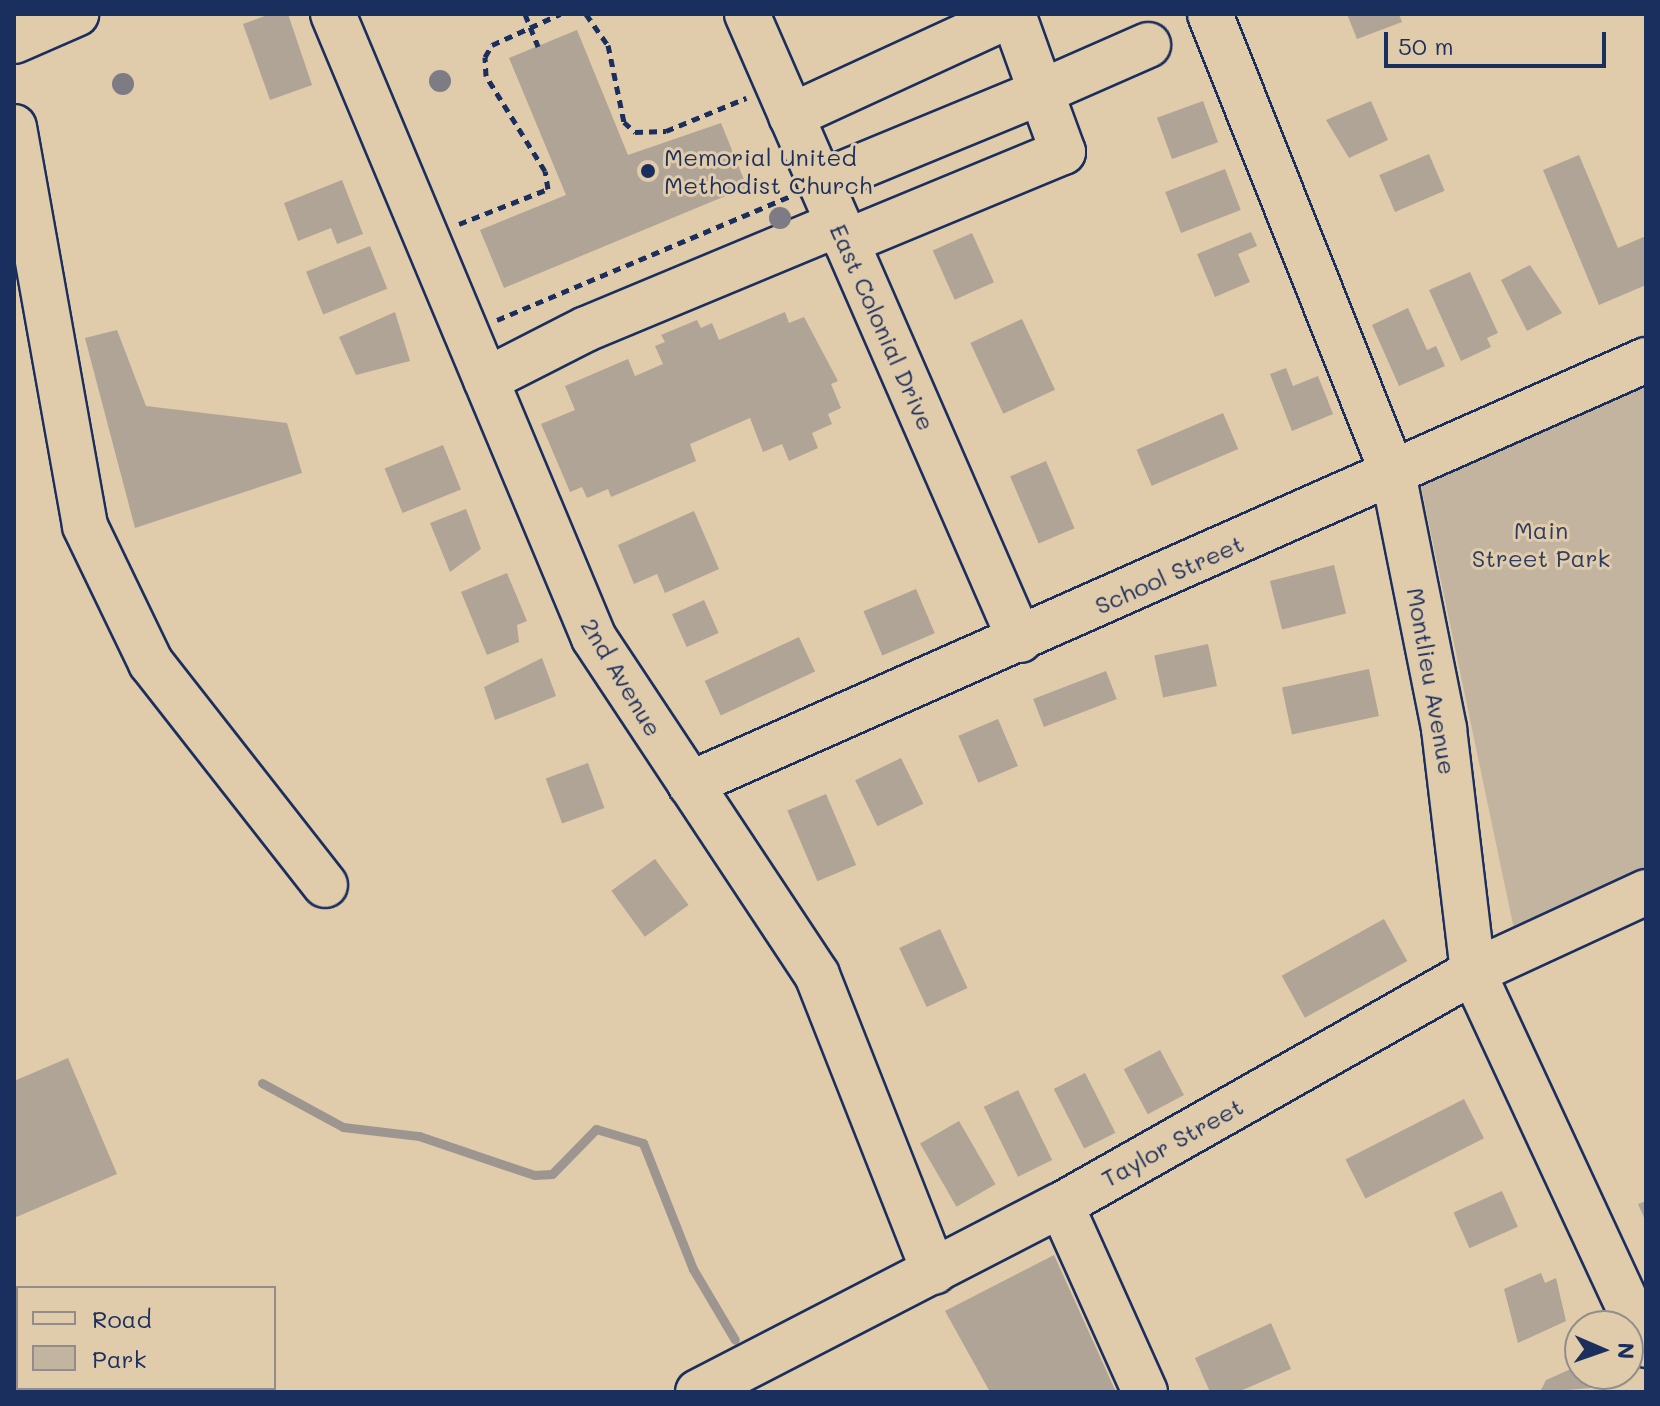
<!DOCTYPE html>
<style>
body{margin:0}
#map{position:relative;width:1660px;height:1406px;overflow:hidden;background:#e0cbaa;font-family:Mali,sans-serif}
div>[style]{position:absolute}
.green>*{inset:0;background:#c3b49f}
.stream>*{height:9px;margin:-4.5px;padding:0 4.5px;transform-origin:4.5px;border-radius:4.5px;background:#9d9590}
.building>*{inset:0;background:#b0a497;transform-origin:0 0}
.path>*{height:5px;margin-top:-2.5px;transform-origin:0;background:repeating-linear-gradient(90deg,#1b2f5e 0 8px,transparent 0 14px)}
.roads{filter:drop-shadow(2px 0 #1b2f5e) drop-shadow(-2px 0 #1b2f5e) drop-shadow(0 2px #1b2f5e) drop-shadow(0 -2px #1b2f5e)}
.minor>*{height:44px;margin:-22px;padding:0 22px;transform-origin:22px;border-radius:22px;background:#e0cbaa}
.major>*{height:44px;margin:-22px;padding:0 22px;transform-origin:22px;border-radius:22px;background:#e0cbaa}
.trees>*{width:22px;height:22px;margin:-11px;border-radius:50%;background:#7d7c84}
.dots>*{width:22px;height:22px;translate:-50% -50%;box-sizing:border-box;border:4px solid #e0cbaa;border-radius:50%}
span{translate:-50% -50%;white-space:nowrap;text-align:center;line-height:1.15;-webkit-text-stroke:6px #e0cbaa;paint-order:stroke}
.poi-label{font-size:24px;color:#1b2f5e}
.left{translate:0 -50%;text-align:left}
.street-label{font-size:24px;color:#1b2f5e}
.park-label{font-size:24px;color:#2c3c64}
.frame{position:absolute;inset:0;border:16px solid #1b2f5e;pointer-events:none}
.legend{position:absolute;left:16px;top:1286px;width:260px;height:104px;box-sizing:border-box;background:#e0cbaa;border:2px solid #918d8c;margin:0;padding:10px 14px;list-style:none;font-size:24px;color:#1b2f5e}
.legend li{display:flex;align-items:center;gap:16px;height:40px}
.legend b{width:40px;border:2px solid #918d8c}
.north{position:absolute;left:1564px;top:1310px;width:80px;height:80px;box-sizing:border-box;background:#e0cbaa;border:2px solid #918d8c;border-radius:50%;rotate:92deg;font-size:22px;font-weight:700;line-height:32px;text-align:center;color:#1b2f5e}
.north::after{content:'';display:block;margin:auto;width:28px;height:36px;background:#1b2f5e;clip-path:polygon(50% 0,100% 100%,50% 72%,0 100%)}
.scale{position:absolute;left:1384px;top:32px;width:222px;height:36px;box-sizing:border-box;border:4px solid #1b2f5e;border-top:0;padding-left:10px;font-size:24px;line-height:28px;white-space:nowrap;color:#1b2f5e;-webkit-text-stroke:6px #e0cbaa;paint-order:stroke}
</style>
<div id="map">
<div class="green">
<div style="clip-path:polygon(1646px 381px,1646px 871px,1515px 934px,1420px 481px)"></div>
</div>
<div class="stream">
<div style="left:262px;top:1083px;width:92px;rotate:28.5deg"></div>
<div style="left:343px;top:1127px;width:77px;rotate:6.8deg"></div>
<div style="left:419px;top:1136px;width:121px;rotate:18.7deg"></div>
<div style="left:534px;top:1175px;width:18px;rotate:-3deg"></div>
<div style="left:552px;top:1174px;width:63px;rotate:-45.6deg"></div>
<div style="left:596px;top:1129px;width:49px;rotate:16.6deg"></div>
<div style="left:643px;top:1143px;width:136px;rotate:68.4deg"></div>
<div style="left:693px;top:1269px;width:82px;rotate:59.4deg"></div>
</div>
<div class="building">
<div style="clip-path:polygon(270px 14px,288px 14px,312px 85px,270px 100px,243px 24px)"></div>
<div style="clip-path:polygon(1347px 14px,1399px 14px,1402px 22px,1357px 39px)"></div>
<div style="clip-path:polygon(577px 30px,628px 155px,721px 123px,747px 187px,504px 288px,480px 230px,566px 195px,509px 58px)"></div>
<div style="left:1203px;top:101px;width:44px;height:49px;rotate:70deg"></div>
<div style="clip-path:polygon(1371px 101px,1388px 140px,1349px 158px,1326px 120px)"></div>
<div style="left:1429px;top:154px;width:40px;height:54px;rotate:67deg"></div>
<div style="clip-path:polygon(1579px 155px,1618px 248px,1646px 236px,1646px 285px,1599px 305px,1543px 170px)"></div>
<div style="left:1225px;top:169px;width:44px;height:64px;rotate:69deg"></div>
<div style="clip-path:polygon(342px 180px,363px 234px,337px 244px,331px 228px,298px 241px,284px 203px)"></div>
<div style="clip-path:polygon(1251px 232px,1257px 246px,1238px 254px,1250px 282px,1215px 297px,1197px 254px)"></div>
<div style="left:972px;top:233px;width:54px;height:43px;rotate:66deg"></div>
<div style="left:370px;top:246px;width:46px;height:69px;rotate:68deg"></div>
<div style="clip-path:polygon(1530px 265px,1562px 313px,1527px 331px,1501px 280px)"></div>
<div style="clip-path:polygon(1470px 272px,1498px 333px,1487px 338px,1491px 347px,1461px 361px,1429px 290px)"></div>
<div style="clip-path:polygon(1408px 308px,1427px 350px,1436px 346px,1445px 366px,1399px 386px,1372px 325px)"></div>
<div style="clip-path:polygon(395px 312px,410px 361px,356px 375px,339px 337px)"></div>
<div style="clip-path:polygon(785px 312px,789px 323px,804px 317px,838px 381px,831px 384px,841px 408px,828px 414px,832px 424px,812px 433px,818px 448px,789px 461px,782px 444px,763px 452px,750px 418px,690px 444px,696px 461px,611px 497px,608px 489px,587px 498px,582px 487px,570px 492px,541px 424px,575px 410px,565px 386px,628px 359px,635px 376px,663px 364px,655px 346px,665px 342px,661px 335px,697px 320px,701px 328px,712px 323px,719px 340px)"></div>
<div style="left:1022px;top:319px;width:78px;height:57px;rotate:65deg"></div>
<div style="clip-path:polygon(117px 330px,146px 406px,287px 423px,302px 473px,135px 528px,85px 338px)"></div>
<div style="clip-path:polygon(1286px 368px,1293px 386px,1318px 376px,1333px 414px,1292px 431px,1270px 374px)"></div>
<div style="left:1223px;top:413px;width:39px;height:94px;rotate:67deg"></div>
<div style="left:443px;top:445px;width:48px;height:63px;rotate:68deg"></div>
<div style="left:1046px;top:461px;width:73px;height:39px;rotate:67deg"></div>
<div style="clip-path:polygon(466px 509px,481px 549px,450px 572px,430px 523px)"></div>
<div style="clip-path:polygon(694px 511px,719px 569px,665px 593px,657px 574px,634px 584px,618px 545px)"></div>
<div style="left:1334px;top:565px;width:50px;height:66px;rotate:76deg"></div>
<div style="clip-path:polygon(507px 573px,527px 621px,517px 625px,519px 642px,487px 655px,461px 592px)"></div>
<div style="left:916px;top:589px;width:48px;height:57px;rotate:67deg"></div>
<div style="left:704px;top:600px;width:36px;height:35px;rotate:66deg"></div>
<div style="left:799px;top:637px;width:38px;height:104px;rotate:65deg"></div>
<div style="left:1208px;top:644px;width:43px;height:55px;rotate:78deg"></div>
<div style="clip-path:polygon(542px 658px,556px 696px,495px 720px,484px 687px)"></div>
<div style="left:1369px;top:669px;width:48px;height:89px;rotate:78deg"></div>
<div style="left:1106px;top:671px;width:30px;height:78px;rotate:69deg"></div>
<div style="left:998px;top:719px;width:51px;height:43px;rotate:67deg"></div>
<div style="left:901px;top:758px;width:51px;height:51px;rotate:64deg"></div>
<div style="left:588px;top:763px;width:48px;height:45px;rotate:70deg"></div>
<div style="left:826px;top:794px;width:77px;height:42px;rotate:67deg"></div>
<div style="left:655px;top:859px;width:57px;height:54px;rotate:54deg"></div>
<div style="left:1384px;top:919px;width:48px;height:117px;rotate:61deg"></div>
<div style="left:940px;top:929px;width:65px;height:45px;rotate:65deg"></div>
<div style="left:1160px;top:1050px;width:51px;height:41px;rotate:62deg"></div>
<div style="clip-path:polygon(68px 1058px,117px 1174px,14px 1218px,14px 1081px)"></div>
<div style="left:1085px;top:1073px;width:67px;height:35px;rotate:63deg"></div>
<div style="left:1018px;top:1090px;width:78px;height:38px;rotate:64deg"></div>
<div style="left:1464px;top:1099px;width:44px;height:133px;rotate:63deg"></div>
<div style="left:959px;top:1121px;width:73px;height:45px;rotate:60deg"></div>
<div style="left:1502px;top:1191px;width:39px;height:53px;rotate:66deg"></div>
<div style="clip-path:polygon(1646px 1201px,1646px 1222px,1638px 1204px)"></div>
<div style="clip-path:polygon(1054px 1255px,1116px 1392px,990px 1392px,945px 1311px)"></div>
<div style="clip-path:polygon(1541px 1273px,1545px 1283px,1556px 1278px,1566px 1321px,1518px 1343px,1504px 1289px)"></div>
<div style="clip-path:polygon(1271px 1323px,1291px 1369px,1238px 1392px,1210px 1392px,1195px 1358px)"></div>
<div style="clip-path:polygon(1580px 1365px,1580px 1374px,1598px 1374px,1604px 1387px,1540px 1392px,1546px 1380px)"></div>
<div style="clip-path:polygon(140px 1388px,142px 1392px,116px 1392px,126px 1388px)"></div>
</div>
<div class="path">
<div style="left:525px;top:14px;width:35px;rotate:68deg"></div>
<div style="left:586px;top:14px;width:38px;rotate:55deg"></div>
<div style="left:608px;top:45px;width:79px;rotate:78.3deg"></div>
<div style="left:624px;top:122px;width:15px;rotate:42deg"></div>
<div style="left:635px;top:132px;width:31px;rotate:-2deg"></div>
<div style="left:666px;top:131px;width:87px;rotate:-22.4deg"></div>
<div style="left:459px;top:224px;width:96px;rotate:-21.5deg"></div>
<div style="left:548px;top:189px;width:18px;rotate:-99deg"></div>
<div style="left:545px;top:171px;width:112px;rotate:-121.8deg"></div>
<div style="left:486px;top:76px;width:19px;rotate:-93deg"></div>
<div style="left:485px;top:57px;width:14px;rotate:-60deg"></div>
<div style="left:492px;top:45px;width:75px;rotate:-24.5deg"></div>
<div style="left:497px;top:320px;width:318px;rotate:-22.9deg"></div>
</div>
<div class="roads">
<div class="minor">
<div style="left:333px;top:14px;width:676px;rotate:67.3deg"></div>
<div style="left:594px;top:638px;width:404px;rotate:56.5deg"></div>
<div style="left:817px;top:975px;width:319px;rotate:68.5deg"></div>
<div style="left:747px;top:14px;width:683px;rotate:66.44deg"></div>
<div style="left:1210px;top:14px;width:494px;rotate:68.3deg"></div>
<div style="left:1393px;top:473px;width:261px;rotate:78.7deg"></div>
<div style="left:1444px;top:729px;width:245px;rotate:83.2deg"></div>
<div style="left:1473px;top:972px;width:411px;rotate:65.1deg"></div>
<div style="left:791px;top:116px;width:244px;rotate:-24.7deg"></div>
<div style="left:1013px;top:14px;width:83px;rotate:70.3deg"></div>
<div style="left:1041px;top:92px;width:117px;rotate:-23.7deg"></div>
<div style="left:14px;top:127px;width:405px;rotate:79.9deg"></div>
<div style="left:85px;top:526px;width:152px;rotate:64.3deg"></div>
<div style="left:151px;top:663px;width:282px;rotate:51.9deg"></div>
<div style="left:820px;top:183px;width:239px;rotate:-22.4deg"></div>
<div style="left:1041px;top:92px;width:64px;rotate:69.9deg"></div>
<div style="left:1063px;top:152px;width:235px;rotate:157.5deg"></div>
<div style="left:486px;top:380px;width:112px;rotate:-27deg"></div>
<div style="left:586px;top:329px;width:273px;rotate:-22.6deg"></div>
<div style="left:690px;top:784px;width:1046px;rotate:-23.92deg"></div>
<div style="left:1061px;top:1205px;width:205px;rotate:65.8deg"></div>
<div style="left:698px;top:1392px;width:408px;rotate:-27.3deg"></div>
<div style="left:1061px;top:1205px;width:473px;rotate:-29.5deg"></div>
<div style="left:1473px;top:972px;width:191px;rotate:-24.8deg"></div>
</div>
<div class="major">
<div style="left:14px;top:41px;width:68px;rotate:-23.5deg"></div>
</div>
</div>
<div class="trees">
<div style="left:440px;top:81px"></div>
<div style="left:123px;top:84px"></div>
<div style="left:780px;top:218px"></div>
</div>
<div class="dots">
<div style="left:648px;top:171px;background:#1b2f5e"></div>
</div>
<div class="poi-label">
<span class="left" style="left:664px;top:171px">Memorial United<br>Methodist Church</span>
</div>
<div class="street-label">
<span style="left:883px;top:327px;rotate:66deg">East Colonial Drive</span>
<span style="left:1169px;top:574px;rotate:-24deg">School Street</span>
<span style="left:622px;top:677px;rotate:59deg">2nd Avenue</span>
<span style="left:1432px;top:681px;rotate:80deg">Montlieu Avenue</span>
<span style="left:1172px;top:1142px;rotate:-29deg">Taylor Street</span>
</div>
<div class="park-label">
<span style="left:1541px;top:544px">Main<br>Street Park</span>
</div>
<div class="frame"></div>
<ul class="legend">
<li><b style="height:10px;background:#e0cbaa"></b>Road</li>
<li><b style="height:22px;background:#c3b49f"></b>Park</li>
</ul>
<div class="north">N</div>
<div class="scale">50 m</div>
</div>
